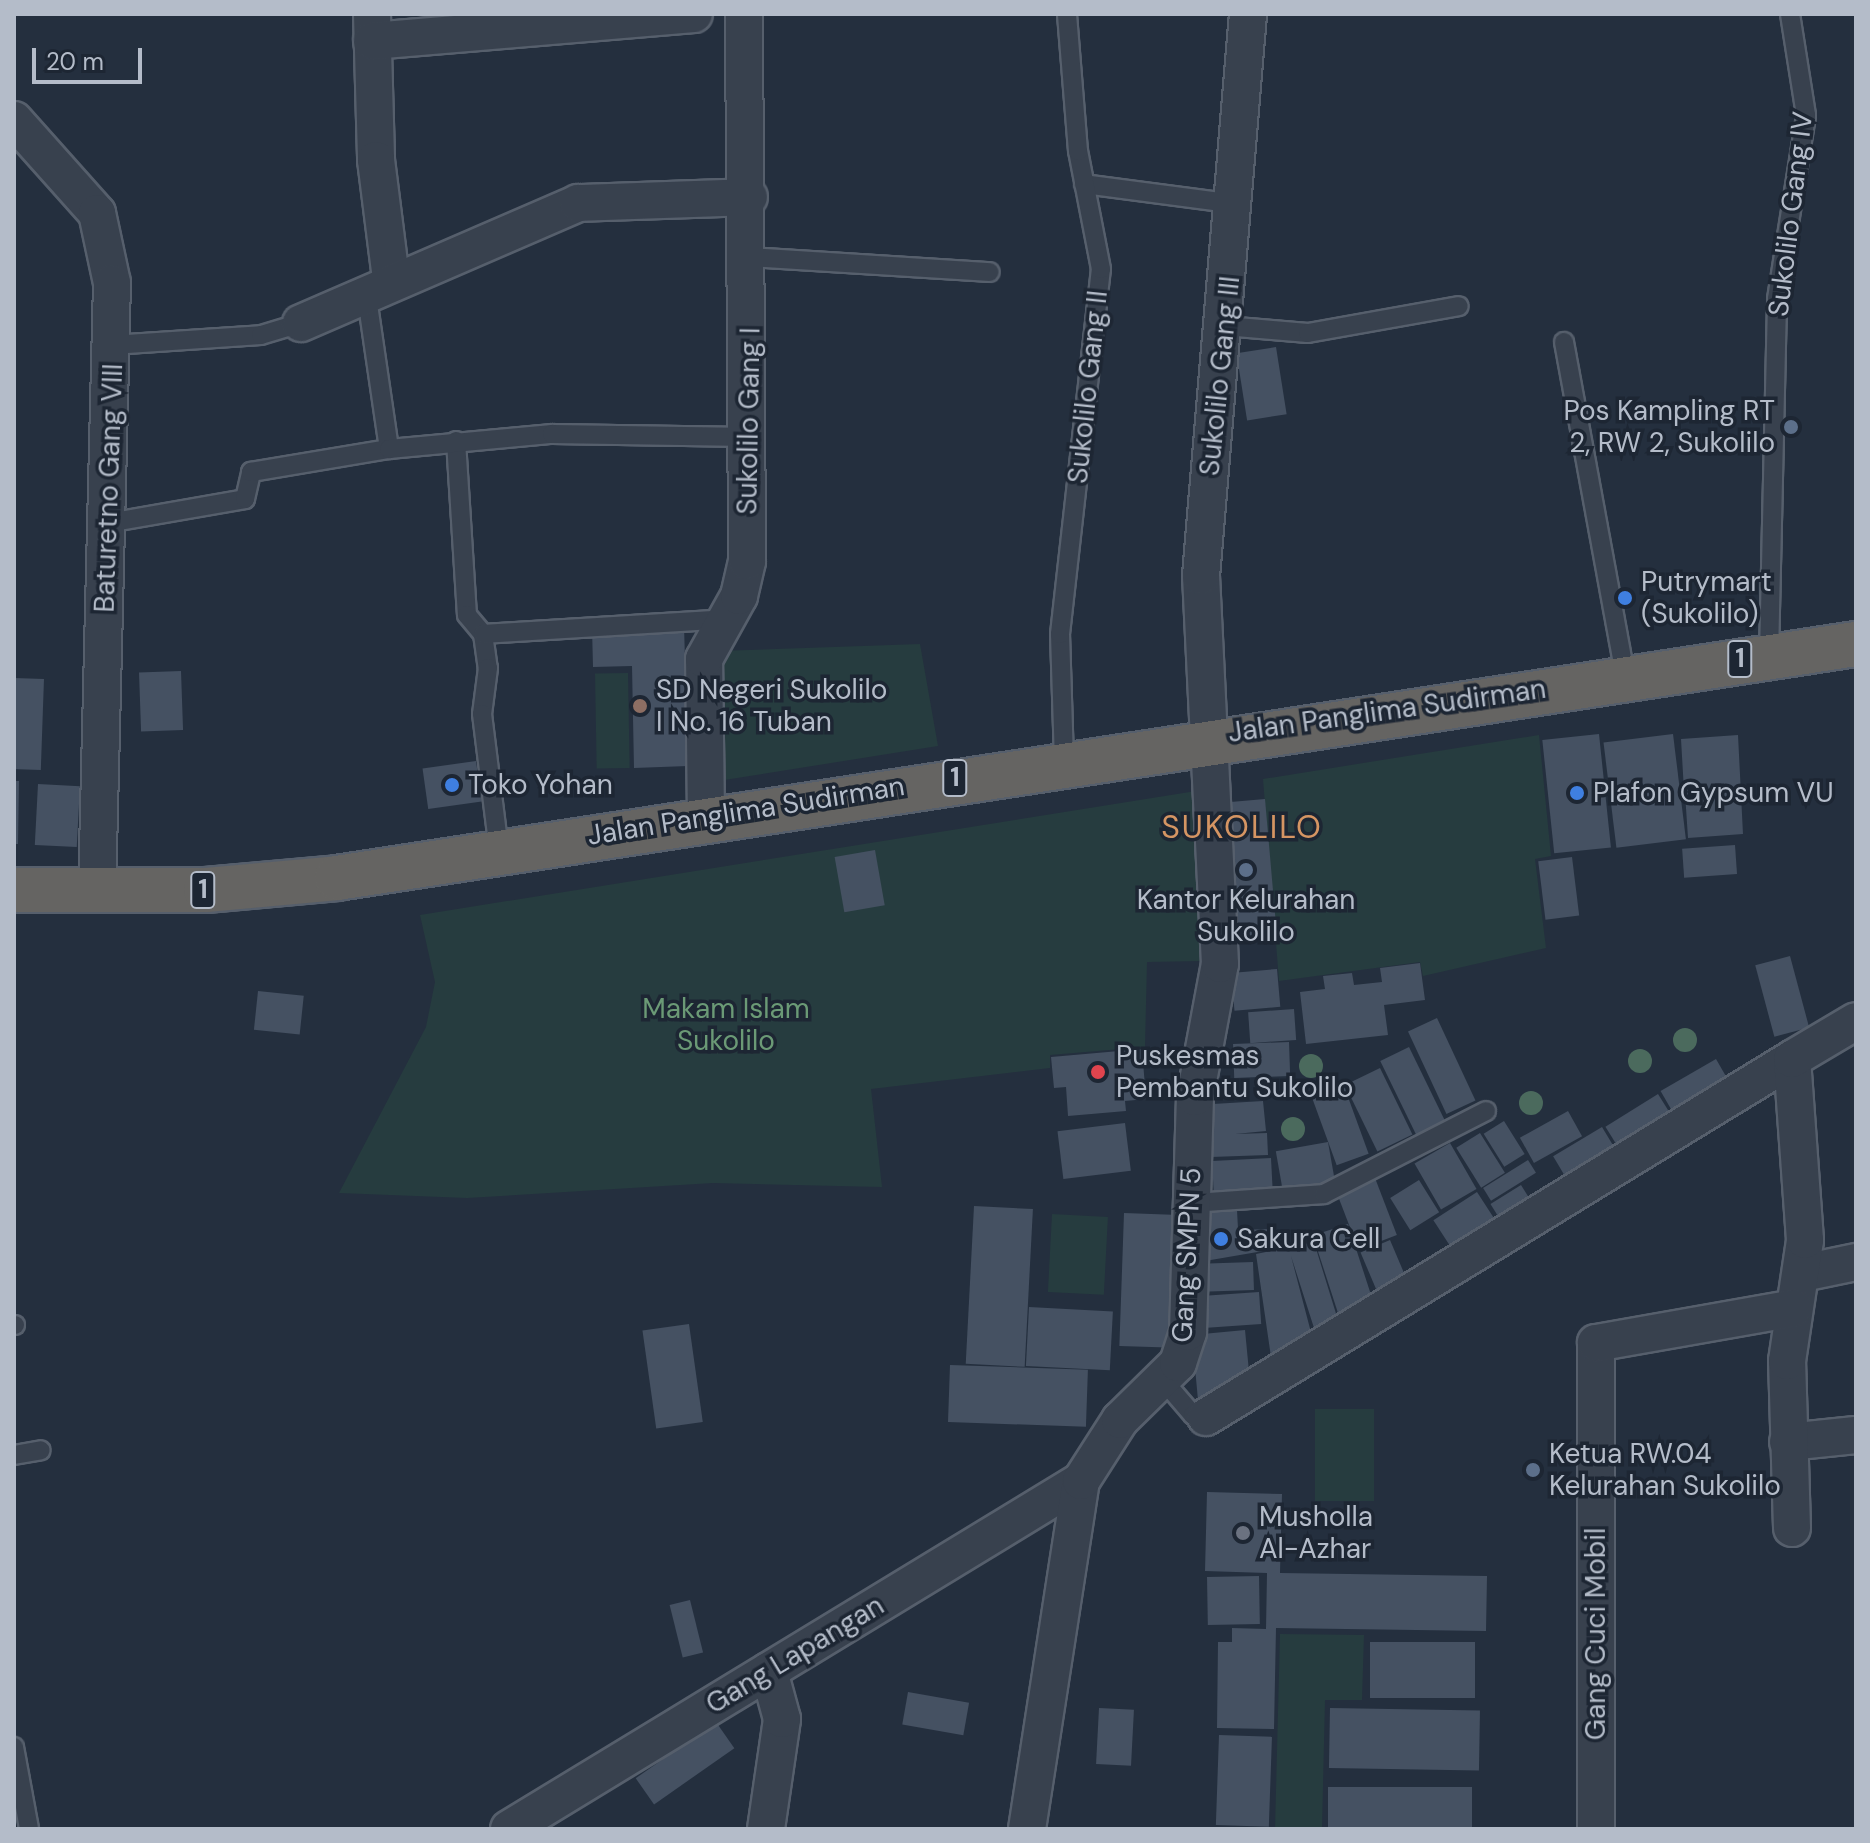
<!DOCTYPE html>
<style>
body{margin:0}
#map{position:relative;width:1870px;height:1843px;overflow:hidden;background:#242f3e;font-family:"DM Sans",sans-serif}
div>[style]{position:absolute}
.green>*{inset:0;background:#263c3f;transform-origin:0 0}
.building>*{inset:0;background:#455162;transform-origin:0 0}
.roads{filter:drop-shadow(2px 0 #565f6c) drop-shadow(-2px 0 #565f6c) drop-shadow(0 2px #565f6c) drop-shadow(0 -2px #565f6c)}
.service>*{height:18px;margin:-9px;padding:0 9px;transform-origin:9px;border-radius:9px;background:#38414e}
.minor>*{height:36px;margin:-18px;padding:0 18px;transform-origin:18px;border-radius:18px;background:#38414e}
.trunk>*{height:44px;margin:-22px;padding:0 22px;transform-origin:22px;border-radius:22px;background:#656462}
.trees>*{width:24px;height:24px;margin:-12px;border-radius:50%;background:#4b6a5d}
.dots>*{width:22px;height:22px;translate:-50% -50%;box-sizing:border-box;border:4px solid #1d2633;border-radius:50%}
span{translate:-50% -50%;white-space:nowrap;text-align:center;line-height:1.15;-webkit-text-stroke:7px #1d2633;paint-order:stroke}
.shield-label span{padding:2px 6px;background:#1d2633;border:2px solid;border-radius:6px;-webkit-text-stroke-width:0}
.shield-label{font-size:26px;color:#b4bcc9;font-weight:700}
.street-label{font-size:28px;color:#b4bcc9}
.poi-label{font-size:28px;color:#b4bcc9}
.right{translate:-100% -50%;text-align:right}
.left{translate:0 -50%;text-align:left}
.park-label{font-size:28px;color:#6b9a76}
.quarter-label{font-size:32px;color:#d59563;letter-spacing:2px}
.frame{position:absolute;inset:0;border:16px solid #b4bcc9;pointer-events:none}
.scale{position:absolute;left:32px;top:48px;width:110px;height:36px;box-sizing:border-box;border:4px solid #b4bcc9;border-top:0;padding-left:10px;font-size:24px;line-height:28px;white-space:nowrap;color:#b4bcc9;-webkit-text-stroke:6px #1d2633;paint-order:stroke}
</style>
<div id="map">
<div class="green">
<div style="clip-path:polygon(920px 644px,938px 746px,718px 781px,719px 651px)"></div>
<div style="left:628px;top:673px;width:95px;height:33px;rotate:89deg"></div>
<div style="clip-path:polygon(1539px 735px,1551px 856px,1535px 859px,1546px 948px,1423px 976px,1420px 962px,1279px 981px,1263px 779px)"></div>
<div style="clip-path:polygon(1196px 791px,1201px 961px,1147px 962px,1145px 1047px,1050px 1055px,1050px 1068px,871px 1089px,882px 1187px,713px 1183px,467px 1198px,339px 1193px,426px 1027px,435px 982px,420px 915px)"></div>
<div style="left:1052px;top:1214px;width:56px;height:78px;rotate:3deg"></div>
<div style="left:1315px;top:1409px;width:59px;height:92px"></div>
<div style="clip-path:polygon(1280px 1634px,1364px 1635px,1362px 1700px,1325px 1700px,1322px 1829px,1275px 1829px)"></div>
</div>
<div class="building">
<div style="left:1276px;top:347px;width:68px;height:40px;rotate:81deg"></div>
<div style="clip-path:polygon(684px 625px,688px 766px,634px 768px,632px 666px,593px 667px,592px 628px)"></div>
<div style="left:181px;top:671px;width:59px;height:42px;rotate:88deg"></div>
<div style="left:14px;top:678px;width:30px;height:91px;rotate:2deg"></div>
<div style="left:1599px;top:734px;width:114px;height:57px;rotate:84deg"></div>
<div style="left:1673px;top:734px;width:106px;height:70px;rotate:83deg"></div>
<div style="clip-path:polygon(1738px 735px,1743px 834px,1688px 838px,1685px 793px,1733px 788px,1684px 791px,1681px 739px)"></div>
<div style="left:476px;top:761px;width:41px;height:54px;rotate:82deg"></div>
<div style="clip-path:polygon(14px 781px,19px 781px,18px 844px,14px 844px)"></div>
<div style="left:38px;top:784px;width:42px;height:61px;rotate:3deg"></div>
<div style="left:1265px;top:799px;width:139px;height:49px;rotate:85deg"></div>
<div style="left:1735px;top:845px;width:29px;height:53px;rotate:86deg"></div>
<div style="left:875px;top:850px;width:56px;height:41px;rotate:80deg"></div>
<div style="left:1572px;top:857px;width:59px;height:34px;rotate:83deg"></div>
<div style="left:1790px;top:956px;width:74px;height:36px;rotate:75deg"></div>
<div style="clip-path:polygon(1420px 963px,1425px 1000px,1384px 1005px,1388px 1035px,1306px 1044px,1300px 992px,1325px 989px,1323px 976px,1352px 973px,1354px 985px,1382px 982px,1380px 968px)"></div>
<div style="left:1277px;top:969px;width:38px;height:46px;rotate:85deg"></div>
<div style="left:258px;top:991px;width:46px;height:39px;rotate:6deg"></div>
<div style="left:1294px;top:1009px;width:31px;height:46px;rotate:86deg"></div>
<div style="left:1437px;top:1018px;width:91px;height:32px;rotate:65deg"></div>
<div style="left:1289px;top:1042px;width:34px;height:56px;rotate:88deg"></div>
<div style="left:1409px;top:1047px;width:82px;height:32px;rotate:64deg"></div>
<div style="clip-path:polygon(1142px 1049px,1146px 1099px,1125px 1101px,1126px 1111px,1068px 1116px,1066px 1087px,1054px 1088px,1051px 1057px)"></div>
<div style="left:1716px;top:1059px;width:32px;height:64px;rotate:60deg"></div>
<div style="left:1380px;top:1068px;width:74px;height:39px;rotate:64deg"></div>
<div style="left:1344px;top:1086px;width:72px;height:34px;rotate:70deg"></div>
<div style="left:1658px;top:1094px;width:34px;height:62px;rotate:58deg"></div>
<div style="clip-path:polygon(1263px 1101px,1266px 1131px,1235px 1134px,1267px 1133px,1268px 1155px,1211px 1157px,1213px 1104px)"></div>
<div style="left:1568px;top:1111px;width:29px;height:55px;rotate:61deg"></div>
<div style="left:1504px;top:1121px;width:39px;height:24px;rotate:58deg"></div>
<div style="left:1125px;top:1123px;width:48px;height:68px;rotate:83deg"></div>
<div style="left:1602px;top:1127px;width:33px;height:57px;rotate:59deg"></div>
<div style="left:1480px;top:1133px;width:47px;height:28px;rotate:58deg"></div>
<div style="left:1328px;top:1142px;width:42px;height:53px;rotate:80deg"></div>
<div style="left:1450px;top:1143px;width:53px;height:41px;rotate:60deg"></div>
<div style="left:1271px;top:1158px;width:33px;height:59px;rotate:87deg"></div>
<div style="left:1528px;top:1160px;width:15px;height:53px;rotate:58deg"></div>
<div style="left:1375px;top:1178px;width:61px;height:41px;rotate:69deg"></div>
<div style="left:1419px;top:1180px;width:38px;height:34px;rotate:58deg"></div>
<div style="left:1521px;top:1185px;width:26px;height:36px;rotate:58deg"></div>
<div style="left:1477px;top:1192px;width:42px;height:52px;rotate:57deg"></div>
<div style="left:974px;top:1206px;width:59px;height:158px;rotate:3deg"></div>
<div style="clip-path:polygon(1237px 1210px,1239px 1247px,1239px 1230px,1273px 1229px,1275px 1249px,1205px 1261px,1203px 1211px)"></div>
<div style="left:1124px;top:1213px;width:48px;height:133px;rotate:2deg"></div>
<div style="left:1348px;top:1224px;width:82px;height:37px;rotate:72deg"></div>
<div style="left:1390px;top:1240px;width:47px;height:32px;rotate:67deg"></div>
<div style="clip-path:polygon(1314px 1242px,1338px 1320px,1314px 1328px,1291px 1256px,1313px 1340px,1271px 1357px,1256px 1254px)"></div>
<div style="left:1253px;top:1262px;width:28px;height:52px;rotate:88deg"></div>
<div style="left:1259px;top:1292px;width:32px;height:54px;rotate:86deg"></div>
<div style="left:1029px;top:1307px;width:84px;height:59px;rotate:3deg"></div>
<div style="left:689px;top:1324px;width:99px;height:47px;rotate:82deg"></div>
<div style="clip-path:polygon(1245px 1330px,1250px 1382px,1199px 1411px,1192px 1335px)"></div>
<div style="left:950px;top:1365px;width:138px;height:57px;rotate:2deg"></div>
<div style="clip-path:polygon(1207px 1492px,1282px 1494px,1280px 1573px,1487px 1576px,1486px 1631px,1276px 1628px,1274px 1729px,1217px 1728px,1218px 1642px,1232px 1642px,1232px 1628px,1266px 1629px,1267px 1573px,1205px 1571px)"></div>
<div style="left:1259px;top:1576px;width:48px;height:52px;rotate:89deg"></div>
<div style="left:690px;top:1600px;width:54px;height:21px;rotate:76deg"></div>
<div style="left:1370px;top:1642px;width:105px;height:56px"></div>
<div style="left:908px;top:1692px;width:62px;height:33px;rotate:10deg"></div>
<div style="left:1099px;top:1708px;width:35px;height:56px;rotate:3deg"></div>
<div style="left:1330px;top:1708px;width:150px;height:60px;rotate:1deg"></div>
<div style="left:716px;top:1722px;width:32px;height:98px;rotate:55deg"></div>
<div style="left:1219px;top:1735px;width:53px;height:90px;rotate:2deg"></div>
<div style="left:1328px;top:1787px;width:144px;height:42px"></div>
</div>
<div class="roads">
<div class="service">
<div style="left:1084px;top:184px;width:153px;rotate:7.5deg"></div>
<div style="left:750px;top:257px;width:240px;rotate:3.6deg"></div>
<div style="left:366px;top:291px;width:160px;rotate:81.7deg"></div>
<div style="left:1225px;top:326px;width:83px;rotate:4.8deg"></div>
<div style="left:1308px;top:333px;width:153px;rotate:-10.1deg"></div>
<div style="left:1564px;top:342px;width:340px;rotate:79.6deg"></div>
<div style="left:112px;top:345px;width:149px;rotate:-3.8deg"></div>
<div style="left:261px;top:335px;width:42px;rotate:-16.7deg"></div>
<div style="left:456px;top:441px;width:174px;rotate:86.4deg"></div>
<div style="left:467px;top:615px;width:25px;rotate:50deg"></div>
<div style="left:483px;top:634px;width:34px;rotate:82deg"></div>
<div style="left:488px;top:668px;width:46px;rotate:97.4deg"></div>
<div style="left:482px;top:714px;width:138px;rotate:82.9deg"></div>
<div style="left:108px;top:523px;width:139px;rotate:-9.9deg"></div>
<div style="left:245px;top:499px;width:28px;rotate:-77deg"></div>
<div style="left:251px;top:472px;width:140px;rotate:-9.5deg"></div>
<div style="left:389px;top:449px;width:164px;rotate:-5.3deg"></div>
<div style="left:552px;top:434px;width:197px;rotate:0.9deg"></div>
<div style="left:483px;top:634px;width:242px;rotate:-3.5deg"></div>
<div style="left:1769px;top:655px;width:356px;rotate:-88.7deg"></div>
<div style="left:1777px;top:299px;width:186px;rotate:-81deg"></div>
<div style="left:1806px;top:115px;width:102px;rotate:-99deg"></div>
<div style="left:1064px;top:761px;width:127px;rotate:-91.8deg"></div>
<div style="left:1060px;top:634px;width:367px;rotate:-83.6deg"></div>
<div style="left:1101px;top:269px;width:120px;rotate:-101deg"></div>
<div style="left:1078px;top:151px;width:137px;rotate:-94.6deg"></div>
<div style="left:1192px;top:1203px;width:132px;rotate:-3.9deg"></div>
<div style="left:1324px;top:1194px;width:182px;rotate:-27.1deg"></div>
<div style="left:14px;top:1325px;width:1px"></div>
<div style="left:1163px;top:1380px;width:46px;rotate:49.4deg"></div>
<div style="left:1193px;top:1415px;width:13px;rotate:9deg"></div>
<div style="left:14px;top:1455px;width:27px;rotate:-10deg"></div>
<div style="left:14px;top:1747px;width:83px;rotate:79.6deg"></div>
</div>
<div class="minor">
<div style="left:372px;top:14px;width:146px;rotate:88.4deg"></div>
<div style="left:376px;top:160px;width:120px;rotate:82.8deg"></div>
<div style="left:372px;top:41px;width:323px;rotate:-4.8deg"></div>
<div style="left:14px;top:120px;width:125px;rotate:48.3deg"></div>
<div style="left:97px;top:213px;width:72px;rotate:77.9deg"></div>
<div style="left:112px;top:283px;width:608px;rotate:91.41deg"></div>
<div style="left:301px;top:323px;width:302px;rotate:-23.4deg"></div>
<div style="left:578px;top:203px;width:171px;rotate:-2deg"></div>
<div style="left:706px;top:818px;width:159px;rotate:-90.7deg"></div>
<div style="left:704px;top:659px;width:72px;rotate:-60.9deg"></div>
<div style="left:739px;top:596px;width:36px;rotate:-77deg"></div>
<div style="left:747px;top:561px;width:547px;rotate:-90.31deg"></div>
<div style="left:1803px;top:1273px;width:54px;rotate:-11.7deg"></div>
<div style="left:1206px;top:1417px;width:687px;rotate:-31.42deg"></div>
<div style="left:1788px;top:1442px;width:68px;rotate:-5.9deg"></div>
<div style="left:1792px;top:1528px;width:167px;rotate:-91.7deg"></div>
<div style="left:1787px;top:1361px;width:122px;rotate:-81.5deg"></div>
<div style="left:1805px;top:1240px;width:181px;rotate:-94.1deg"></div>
<div style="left:1792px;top:1059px;width:74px;rotate:-30.7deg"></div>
<div style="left:509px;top:1829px;width:670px;rotate:-31.32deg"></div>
<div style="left:766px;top:1829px;width:111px;rotate:-81.7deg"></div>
<div style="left:782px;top:1719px;width:50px;rotate:-105.2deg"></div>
<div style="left:1027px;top:1829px;width:352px;rotate:-81.2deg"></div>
<div style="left:1081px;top:1481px;width:72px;rotate:-57.4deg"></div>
<div style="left:1120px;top:1420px;width:81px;rotate:-44.5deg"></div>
<div style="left:1178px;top:1363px;width:33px;rotate:-72deg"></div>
<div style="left:1188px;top:1332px;width:235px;rotate:-88.3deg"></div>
<div style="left:1195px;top:1097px;width:135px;rotate:-79.4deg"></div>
<div style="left:1220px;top:964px;width:388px;rotate:-92.8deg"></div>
<div style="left:1201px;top:576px;width:564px;rotate:-85.22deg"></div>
<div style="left:1596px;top:1829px;width:486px;rotate:-90deg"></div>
<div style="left:1596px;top:1343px;width:201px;rotate:-10deg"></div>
</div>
<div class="trunk">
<div style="left:14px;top:890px;width:192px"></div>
<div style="left:206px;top:890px;width:132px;rotate:-5.2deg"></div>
<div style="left:337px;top:878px;width:1537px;rotate:-8.76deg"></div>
</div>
</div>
<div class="trees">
<div style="left:1685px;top:1040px"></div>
<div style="left:1640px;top:1061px"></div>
<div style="left:1311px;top:1066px"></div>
<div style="left:1531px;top:1103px"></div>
<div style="left:1293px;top:1129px"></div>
</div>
<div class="dots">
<div style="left:1791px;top:427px;background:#5c6f8a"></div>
<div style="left:1625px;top:598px;background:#3f7fe0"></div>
<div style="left:640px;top:706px;background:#8d6e63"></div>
<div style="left:452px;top:785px;background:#3f7fe0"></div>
<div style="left:1577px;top:793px;background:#3f7fe0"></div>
<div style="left:1246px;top:870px;background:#5c6f8a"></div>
<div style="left:1098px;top:1072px;background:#e0444e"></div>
<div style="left:1221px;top:1239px;background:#3f7fe0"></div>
<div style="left:1533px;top:1470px;background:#5c6f8a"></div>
<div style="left:1243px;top:1533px;background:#6b7280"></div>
</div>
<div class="shield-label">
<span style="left:1740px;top:659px">1</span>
<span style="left:955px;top:778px">1</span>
<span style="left:203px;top:890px">1</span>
</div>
<div class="street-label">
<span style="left:1791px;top:214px;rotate:-83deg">Sukolilo Gang IV</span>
<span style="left:1220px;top:376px;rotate:-84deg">Sukolilo Gang III</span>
<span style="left:1088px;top:387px;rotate:-84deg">Sukolilo Gang II</span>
<span style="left:749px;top:421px;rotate:-89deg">Sukolilo Gang I</span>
<span style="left:109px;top:488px;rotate:-88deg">Baturetno Gang VIII</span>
<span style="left:1387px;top:711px;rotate:-8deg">Jalan Panglima Sudirman</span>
<span style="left:746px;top:811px;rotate:-9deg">Jalan Panglima Sudirman</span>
<span style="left:1187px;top:1255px;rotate:-87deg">Gang SMPN 5</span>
<span style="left:1596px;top:1634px;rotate:-90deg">Gang Cuci Mobil</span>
<span style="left:795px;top:1655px;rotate:-31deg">Gang Lapangan</span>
</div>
<div class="poi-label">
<span class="right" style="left:1775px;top:427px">Pos Kampling RT<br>2, RW 2, Sukolilo</span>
<span class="left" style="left:1641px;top:598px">Putrymart<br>(Sukolilo)</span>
<span class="left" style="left:656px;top:706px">SD Negeri Sukolilo<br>I No. 16 Tuban</span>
<span class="left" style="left:468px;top:785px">Toko Yohan</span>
<span class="left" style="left:1593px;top:793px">Plafon Gypsum VU</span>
<span style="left:1246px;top:916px">Kantor Kelurahan<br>Sukolilo</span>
<span class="left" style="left:1116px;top:1072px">Puskesmas<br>Pembantu Sukolilo</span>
<span class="left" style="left:1237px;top:1239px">Sakura Cell</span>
<span class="left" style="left:1549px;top:1470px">Ketua RW.04<br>Kelurahan Sukolilo</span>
<span class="left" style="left:1259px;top:1533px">Musholla<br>Al-Azhar</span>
</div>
<div class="park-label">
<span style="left:726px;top:1025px">Makam Islam<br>Sukolilo</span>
</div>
<div class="quarter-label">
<span style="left:1242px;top:827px">SUKOLILO</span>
</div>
<div class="frame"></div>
<div class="scale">20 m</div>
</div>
